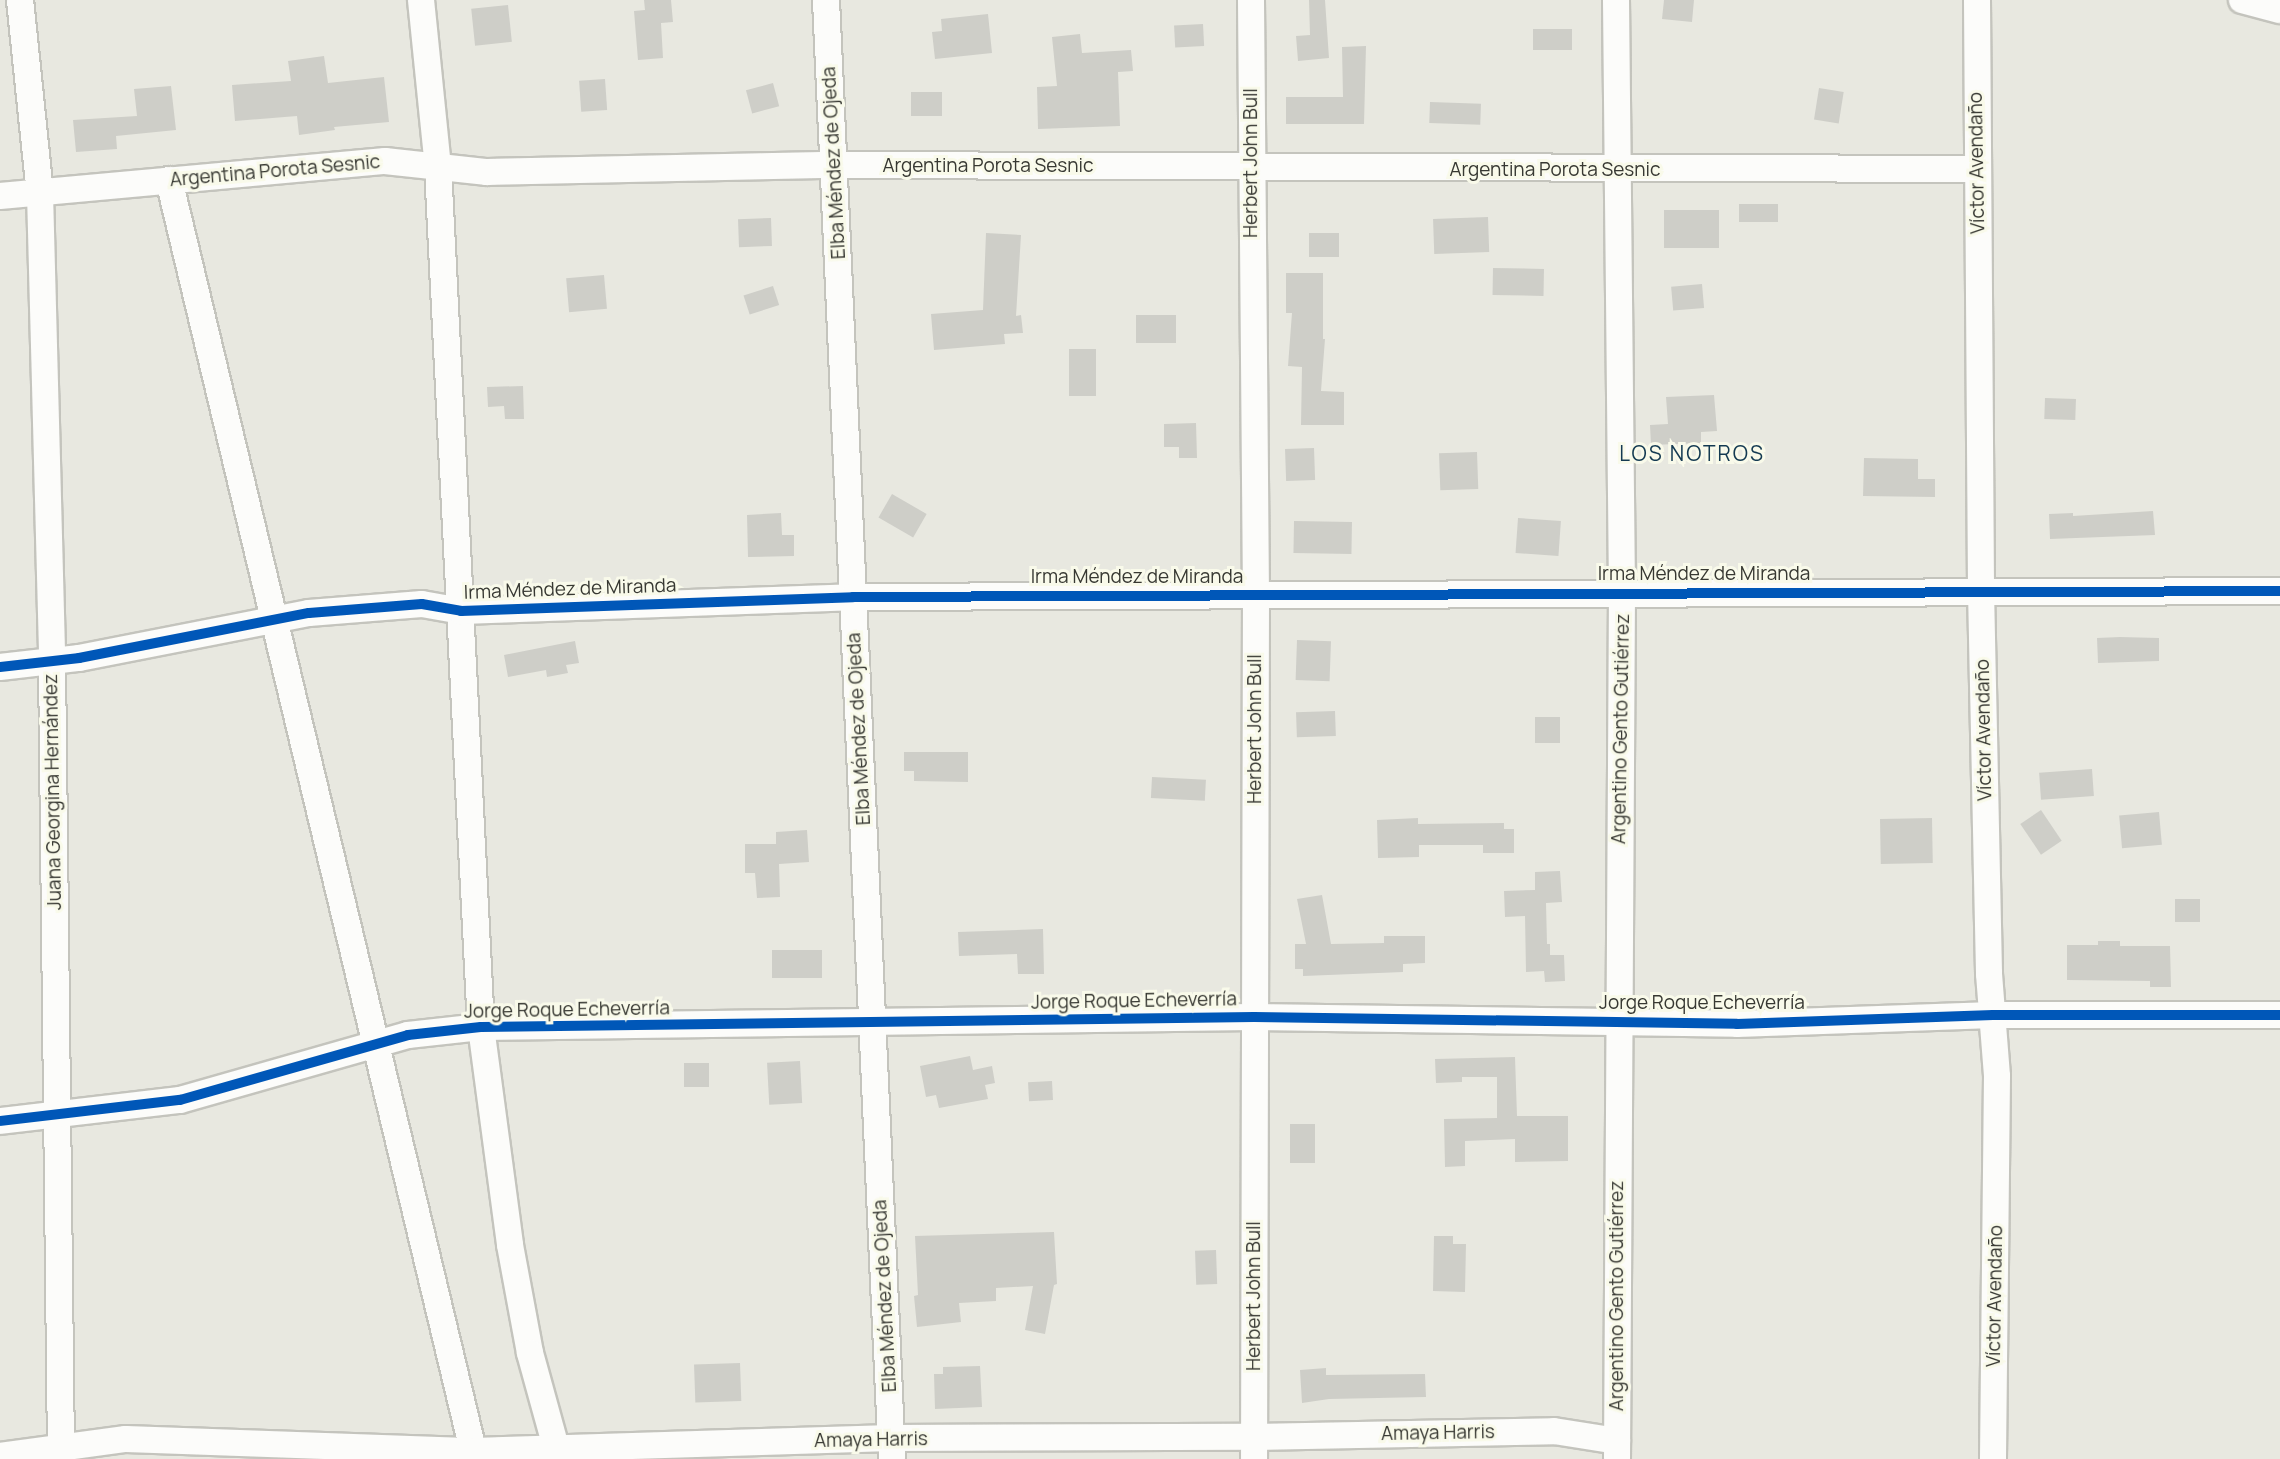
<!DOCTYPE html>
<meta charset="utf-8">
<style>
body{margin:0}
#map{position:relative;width:2280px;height:1459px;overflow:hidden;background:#e8e8e0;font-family:Manrope,sans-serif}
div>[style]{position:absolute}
.building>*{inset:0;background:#cecec8;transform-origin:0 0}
.roads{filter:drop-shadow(2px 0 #c4c4bd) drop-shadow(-2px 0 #c4c4bd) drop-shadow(0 2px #c4c4bd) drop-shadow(0 -2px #c4c4bd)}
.minor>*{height:26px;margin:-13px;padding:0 13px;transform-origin:13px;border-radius:13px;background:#fcfcfa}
.cycleway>*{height:10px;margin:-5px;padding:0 5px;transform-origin:5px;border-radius:5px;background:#0057b8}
span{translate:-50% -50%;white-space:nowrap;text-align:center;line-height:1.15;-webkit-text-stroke:6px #f9faea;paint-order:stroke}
.street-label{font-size:19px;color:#373832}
.neighbourhood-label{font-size:21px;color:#143a52;letter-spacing:2px}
</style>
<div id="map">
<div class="building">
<div style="clip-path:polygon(644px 0,671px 0,673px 22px,661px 23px,663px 58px,638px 60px,634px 11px,645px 10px)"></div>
<div style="clip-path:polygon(1309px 0,1325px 0,1329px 58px,1298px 61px,1296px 36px,1310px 35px)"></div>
<div style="clip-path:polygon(1664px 0,1694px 0,1692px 22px,1662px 19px)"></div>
<div style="left:508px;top:5px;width:37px;height:37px;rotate:84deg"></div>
<div style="clip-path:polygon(988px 14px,992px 53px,935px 59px,932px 32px,942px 31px,941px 19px)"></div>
<div style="left:1203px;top:24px;width:22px;height:29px;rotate:87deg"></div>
<div style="left:1533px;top:29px;width:39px;height:21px"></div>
<div style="clip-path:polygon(1080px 34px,1082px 53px,1131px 50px,1133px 71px,1118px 72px,1120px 126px,1038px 129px,1037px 87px,1057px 86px,1052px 37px)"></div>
<div style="clip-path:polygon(1366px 46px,1364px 124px,1286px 124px,1286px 97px,1343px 97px,1342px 47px)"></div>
<div style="clip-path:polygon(324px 56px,328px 83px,384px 77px,389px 122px,334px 127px,335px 130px,299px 135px,297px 116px,235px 121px,232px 85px,291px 81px,288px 61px)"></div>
<div style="left:605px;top:79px;width:31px;height:26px;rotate:86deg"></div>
<div style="left:773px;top:83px;width:24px;height:28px;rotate:75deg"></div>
<div style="clip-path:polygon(171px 86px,176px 130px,116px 136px,117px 149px,76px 152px,73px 120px,137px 116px,134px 89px)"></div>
<div style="left:1819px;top:88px;width:25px;height:32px;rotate:9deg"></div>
<div style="left:911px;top:92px;width:31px;height:24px"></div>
<div style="left:1430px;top:102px;width:51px;height:21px;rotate:2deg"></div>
<div style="left:1778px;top:204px;width:18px;height:39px;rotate:90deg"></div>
<div style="left:1664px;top:210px;width:55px;height:38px"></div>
<div style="left:1488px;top:217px;width:35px;height:55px;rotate:88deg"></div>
<div style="left:771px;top:218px;width:28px;height:33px;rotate:88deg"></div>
<div style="clip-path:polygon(986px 233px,1021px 235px,1016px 316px,1021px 315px,1023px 333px,1004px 334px,1005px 344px,934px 350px,931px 314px,983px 310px)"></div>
<div style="left:1309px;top:233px;width:30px;height:24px"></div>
<div style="left:1493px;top:268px;width:51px;height:27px;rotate:1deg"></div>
<div style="clip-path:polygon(1286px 273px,1323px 273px,1323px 339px,1325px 339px,1321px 391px,1344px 392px,1344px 425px,1301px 425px,1302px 367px,1288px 366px,1292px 313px,1286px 313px)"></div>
<div style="left:604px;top:275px;width:34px;height:38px;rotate:85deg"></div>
<div style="left:1702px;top:284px;width:24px;height:31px;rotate:85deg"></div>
<div style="left:773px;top:286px;width:20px;height:31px;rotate:72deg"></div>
<div style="left:1136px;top:315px;width:40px;height:28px"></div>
<div style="left:1096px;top:349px;width:47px;height:27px;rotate:90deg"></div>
<div style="clip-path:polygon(523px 386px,524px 419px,505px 419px,504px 406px,488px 407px,487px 387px)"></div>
<div style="clip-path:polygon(1714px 395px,1717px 431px,1701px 432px,1701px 443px,1651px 445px,1650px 425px,1668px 424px,1666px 397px)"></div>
<div style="left:2045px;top:398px;width:31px;height:21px;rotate:2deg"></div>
<div style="clip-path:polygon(1196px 423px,1197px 458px,1179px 458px,1179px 447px,1164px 447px,1164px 424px)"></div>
<div style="left:1314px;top:448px;width:32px;height:29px;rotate:88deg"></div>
<div style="left:1477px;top:452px;width:37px;height:38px;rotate:88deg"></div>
<div style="clip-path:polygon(1864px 458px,1918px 459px,1918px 479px,1935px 479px,1935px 497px,1863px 496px)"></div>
<div style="left:892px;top:494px;width:40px;height:27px;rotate:30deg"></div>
<div style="clip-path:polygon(2153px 511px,2155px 535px,2050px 539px,2049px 514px,2073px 513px,2073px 516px)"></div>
<div style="clip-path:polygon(781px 513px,782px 535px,794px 535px,794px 556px,748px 557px,747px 515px)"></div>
<div style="left:1518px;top:518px;width:43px;height:35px;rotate:4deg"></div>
<div style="left:1294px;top:521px;width:58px;height:32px;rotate:1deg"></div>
<div style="clip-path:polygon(2120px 637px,2159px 638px,2159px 661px,2098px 663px,2097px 638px)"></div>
<div style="left:1297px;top:640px;width:34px;height:40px;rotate:2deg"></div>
<div style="clip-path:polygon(575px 641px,579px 663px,566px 665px,568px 673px,547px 677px,546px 670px,508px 677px,504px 655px)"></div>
<div style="left:1335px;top:711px;width:25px;height:39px;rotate:88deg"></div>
<div style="left:1535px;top:717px;width:25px;height:26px"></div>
<div style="clip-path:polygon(904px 752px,968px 752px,968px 782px,914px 781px,914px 771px,904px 771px)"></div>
<div style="left:2092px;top:769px;width:27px;height:53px;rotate:86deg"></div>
<div style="left:1152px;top:777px;width:54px;height:21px;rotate:3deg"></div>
<div style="left:2041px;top:810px;width:37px;height:25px;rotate:56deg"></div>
<div style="left:2159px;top:812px;width:33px;height:40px;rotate:85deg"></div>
<div style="clip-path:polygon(1418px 818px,1418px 824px,1504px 823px,1504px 829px,1514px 829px,1514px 853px,1483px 853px,1483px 845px,1419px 845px,1419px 857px,1378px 858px,1377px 820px)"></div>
<div style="left:1932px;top:818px;width:45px;height:52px;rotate:89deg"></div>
<div style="clip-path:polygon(807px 830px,809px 862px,779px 864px,780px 897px,757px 898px,755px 873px,745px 873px,745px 844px,776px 844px,776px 832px)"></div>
<div style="clip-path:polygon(1560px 871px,1562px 902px,1546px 903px,1547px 944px,1550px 944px,1550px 955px,1564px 955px,1565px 981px,1545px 982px,1544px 971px,1526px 972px,1525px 916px,1505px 917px,1504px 891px,1535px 890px,1535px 872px)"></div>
<div style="clip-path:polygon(1322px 895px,1331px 944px,1384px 943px,1384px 936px,1425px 936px,1425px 963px,1403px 964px,1403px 972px,1303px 976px,1303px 969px,1295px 969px,1295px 944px,1306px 944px,1297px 899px)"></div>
<div style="left:2175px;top:899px;width:25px;height:23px"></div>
<div style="clip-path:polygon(1043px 929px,1044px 974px,1018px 974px,1017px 954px,959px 956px,958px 932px)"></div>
<div style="clip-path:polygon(2098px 941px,2120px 941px,2120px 946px,2170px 946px,2171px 987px,2150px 987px,2150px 981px,2067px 980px,2067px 945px,2098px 945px)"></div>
<div style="left:772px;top:950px;width:50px;height:28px"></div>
<div style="clip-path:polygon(970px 1056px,973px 1070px,992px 1066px,995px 1083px,985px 1085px,988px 1099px,939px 1108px,936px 1095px,926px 1097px,920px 1066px)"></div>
<div style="clip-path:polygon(1515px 1057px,1517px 1116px,1568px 1116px,1568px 1161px,1515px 1162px,1515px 1139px,1465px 1141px,1465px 1166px,1445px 1167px,1444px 1119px,1497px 1118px,1497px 1077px,1462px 1077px,1462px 1082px,1436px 1083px,1435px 1059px)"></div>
<div style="left:800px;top:1061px;width:42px;height:33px;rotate:87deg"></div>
<div style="left:684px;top:1063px;width:25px;height:24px"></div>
<div style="left:1052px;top:1081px;width:19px;height:24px;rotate:87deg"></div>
<div style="left:1290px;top:1124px;width:25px;height:39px"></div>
<div style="clip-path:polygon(1054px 1232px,1057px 1284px,1054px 1285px,1045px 1334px,1025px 1330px,1033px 1286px,996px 1288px,996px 1301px,959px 1303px,961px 1322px,917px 1327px,914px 1296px,918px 1295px,915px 1236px)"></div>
<div style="clip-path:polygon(1434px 1236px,1453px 1236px,1453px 1244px,1466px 1244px,1465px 1292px,1433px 1291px)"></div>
<div style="left:1216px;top:1250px;width:34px;height:21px;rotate:88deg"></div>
<div style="left:740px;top:1363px;width:38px;height:46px;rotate:88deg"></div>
<div style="clip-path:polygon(980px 1366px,982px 1407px,935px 1409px,934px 1374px,943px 1374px,943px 1367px)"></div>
<div style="clip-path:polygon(1326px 1368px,1326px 1375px,1425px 1374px,1426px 1397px,1329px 1399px,1302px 1403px,1300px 1370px)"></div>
</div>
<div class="roads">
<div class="minor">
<div style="left:20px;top:0;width:194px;rotate:84.1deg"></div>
<div style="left:40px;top:193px;width:468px;rotate:88.5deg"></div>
<div style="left:52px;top:661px;width:798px;rotate:89.35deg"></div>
<div style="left:421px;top:0;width:168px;rotate:84.2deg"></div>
<div style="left:438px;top:167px;width:861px;rotate:87.14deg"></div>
<div style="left:481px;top:1027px;width:220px;rotate:82.4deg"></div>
<div style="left:510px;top:1245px;width:110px;rotate:79.5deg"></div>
<div style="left:530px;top:1353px;width:102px;rotate:74.6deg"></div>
<div style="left:826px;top:0;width:1460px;rotate:87.41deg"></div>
<div style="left:1251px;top:0;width:594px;rotate:89.52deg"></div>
<div style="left:1256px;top:594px;width:865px;rotate:90.13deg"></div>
<div style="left:1616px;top:0;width:592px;rotate:89.42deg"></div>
<div style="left:1622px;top:592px;width:866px;rotate:90.33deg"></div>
<div style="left:1977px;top:0;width:590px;rotate:89.61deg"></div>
<div style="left:1981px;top:590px;width:384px;rotate:88.8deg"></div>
<div style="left:1989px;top:974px;width:102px;rotate:85.5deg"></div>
<div style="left:1997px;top:1076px;width:383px;rotate:90.6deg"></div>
<div style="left:2242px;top:0;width:39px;rotate:15deg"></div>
<div style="left:169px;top:180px;width:1315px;rotate:76.54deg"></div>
<div style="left:0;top:196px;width:387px;rotate:-5.2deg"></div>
<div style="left:385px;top:161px;width:103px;rotate:6.2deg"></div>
<div style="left:487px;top:172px;width:347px;rotate:-1.2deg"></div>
<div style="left:834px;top:165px;width:1143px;rotate:0.2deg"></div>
<div style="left:0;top:667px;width:80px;rotate:-6.5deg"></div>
<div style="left:79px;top:658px;width:234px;rotate:-11.1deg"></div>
<div style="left:309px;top:613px;width:113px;rotate:-4.6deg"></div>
<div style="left:422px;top:604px;width:40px;rotate:10deg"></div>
<div style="left:461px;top:611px;width:392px;rotate:-2deg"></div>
<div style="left:853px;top:597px;width:1427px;rotate:-0.24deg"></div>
<div style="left:0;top:1121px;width:181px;rotate:-6.7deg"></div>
<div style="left:180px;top:1100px;width:237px;rotate:-15.9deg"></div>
<div style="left:408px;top:1035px;width:73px;rotate:-6.3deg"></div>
<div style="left:481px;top:1027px;width:773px;rotate:-0.74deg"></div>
<div style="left:1254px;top:1017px;width:483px;rotate:0.8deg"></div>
<div style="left:1737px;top:1024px;width:256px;rotate:-2deg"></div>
<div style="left:1993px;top:1015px;width:287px"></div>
<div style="left:0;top:1456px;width:127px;rotate:-7.7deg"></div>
<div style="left:126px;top:1439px;width:348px;rotate:2deg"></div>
<div style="left:474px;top:1451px;width:417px;rotate:-1.8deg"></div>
<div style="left:891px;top:1438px;width:363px;rotate:-0.2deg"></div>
<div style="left:1254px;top:1437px;width:300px;rotate:-1.1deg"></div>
<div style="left:1554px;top:1431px;width:64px;rotate:9deg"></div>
</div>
</div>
<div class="cycleway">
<div style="left:0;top:667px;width:80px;rotate:-6.5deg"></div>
<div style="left:79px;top:658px;width:234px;rotate:-11.1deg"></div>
<div style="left:309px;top:613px;width:113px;rotate:-4.6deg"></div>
<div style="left:422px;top:604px;width:40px;rotate:10deg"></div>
<div style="left:461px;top:611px;width:392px;rotate:-2deg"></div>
<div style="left:853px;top:597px;width:1427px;rotate:-0.24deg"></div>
<div style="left:0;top:1121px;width:181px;rotate:-6.7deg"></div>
<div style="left:180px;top:1100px;width:237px;rotate:-15.9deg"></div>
<div style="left:408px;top:1035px;width:73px;rotate:-6.3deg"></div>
<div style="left:481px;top:1027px;width:773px;rotate:-0.74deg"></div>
<div style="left:1254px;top:1017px;width:483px;rotate:0.8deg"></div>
<div style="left:1737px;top:1024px;width:256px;rotate:-2deg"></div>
<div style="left:1993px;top:1015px;width:287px"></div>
</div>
<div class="street-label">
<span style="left:834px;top:163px;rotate:-93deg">Elba Méndez de Ojeda</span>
<span style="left:1251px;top:163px;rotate:-90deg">Herbert John Bull</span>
<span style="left:1977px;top:163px;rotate:-91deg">Víctor Avendaño</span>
<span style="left:988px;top:166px">Argentina Porota Sesnic</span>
<span style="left:1555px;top:170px">Argentina Porota Sesnic</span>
<span style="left:275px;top:171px;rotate:-5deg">Argentina Porota Sesnic</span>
<span style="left:1704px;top:574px">Irma Méndez de Miranda</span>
<span style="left:1137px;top:577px">Irma Méndez de Miranda</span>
<span style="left:570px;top:589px;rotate:-2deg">Irma Méndez de Miranda</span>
<span style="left:859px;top:729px;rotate:-93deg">Elba Méndez de Ojeda</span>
<span style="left:1255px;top:729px;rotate:-90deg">Herbert John Bull</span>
<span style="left:1621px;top:729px;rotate:-89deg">Argentino Gento Gutiérrez</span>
<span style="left:1984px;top:730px;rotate:-91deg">Víctor Avendaño</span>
<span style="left:53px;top:792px;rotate:-91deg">Juana Georgina Hernández</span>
<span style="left:1134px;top:1001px;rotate:-1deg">Jorge Roque Echeverría</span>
<span style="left:1702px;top:1003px">Jorge Roque Echeverría</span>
<span style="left:567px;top:1010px;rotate:-1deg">Jorge Roque Echeverría</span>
<span style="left:885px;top:1296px;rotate:-93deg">Elba Méndez de Ojeda</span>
<span style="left:1254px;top:1296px;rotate:-90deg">Herbert John Bull</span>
<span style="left:1617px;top:1296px;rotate:-90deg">Argentino Gento Gutiérrez</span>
<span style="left:1995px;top:1296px;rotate:-89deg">Víctor Avendaño</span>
<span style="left:1438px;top:1433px;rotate:-1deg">Amaya Harris</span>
<span style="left:871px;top:1440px;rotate:-1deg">Amaya Harris</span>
</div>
<div class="neighbourhood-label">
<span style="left:1692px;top:453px">LOS NOTROS</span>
</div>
</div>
